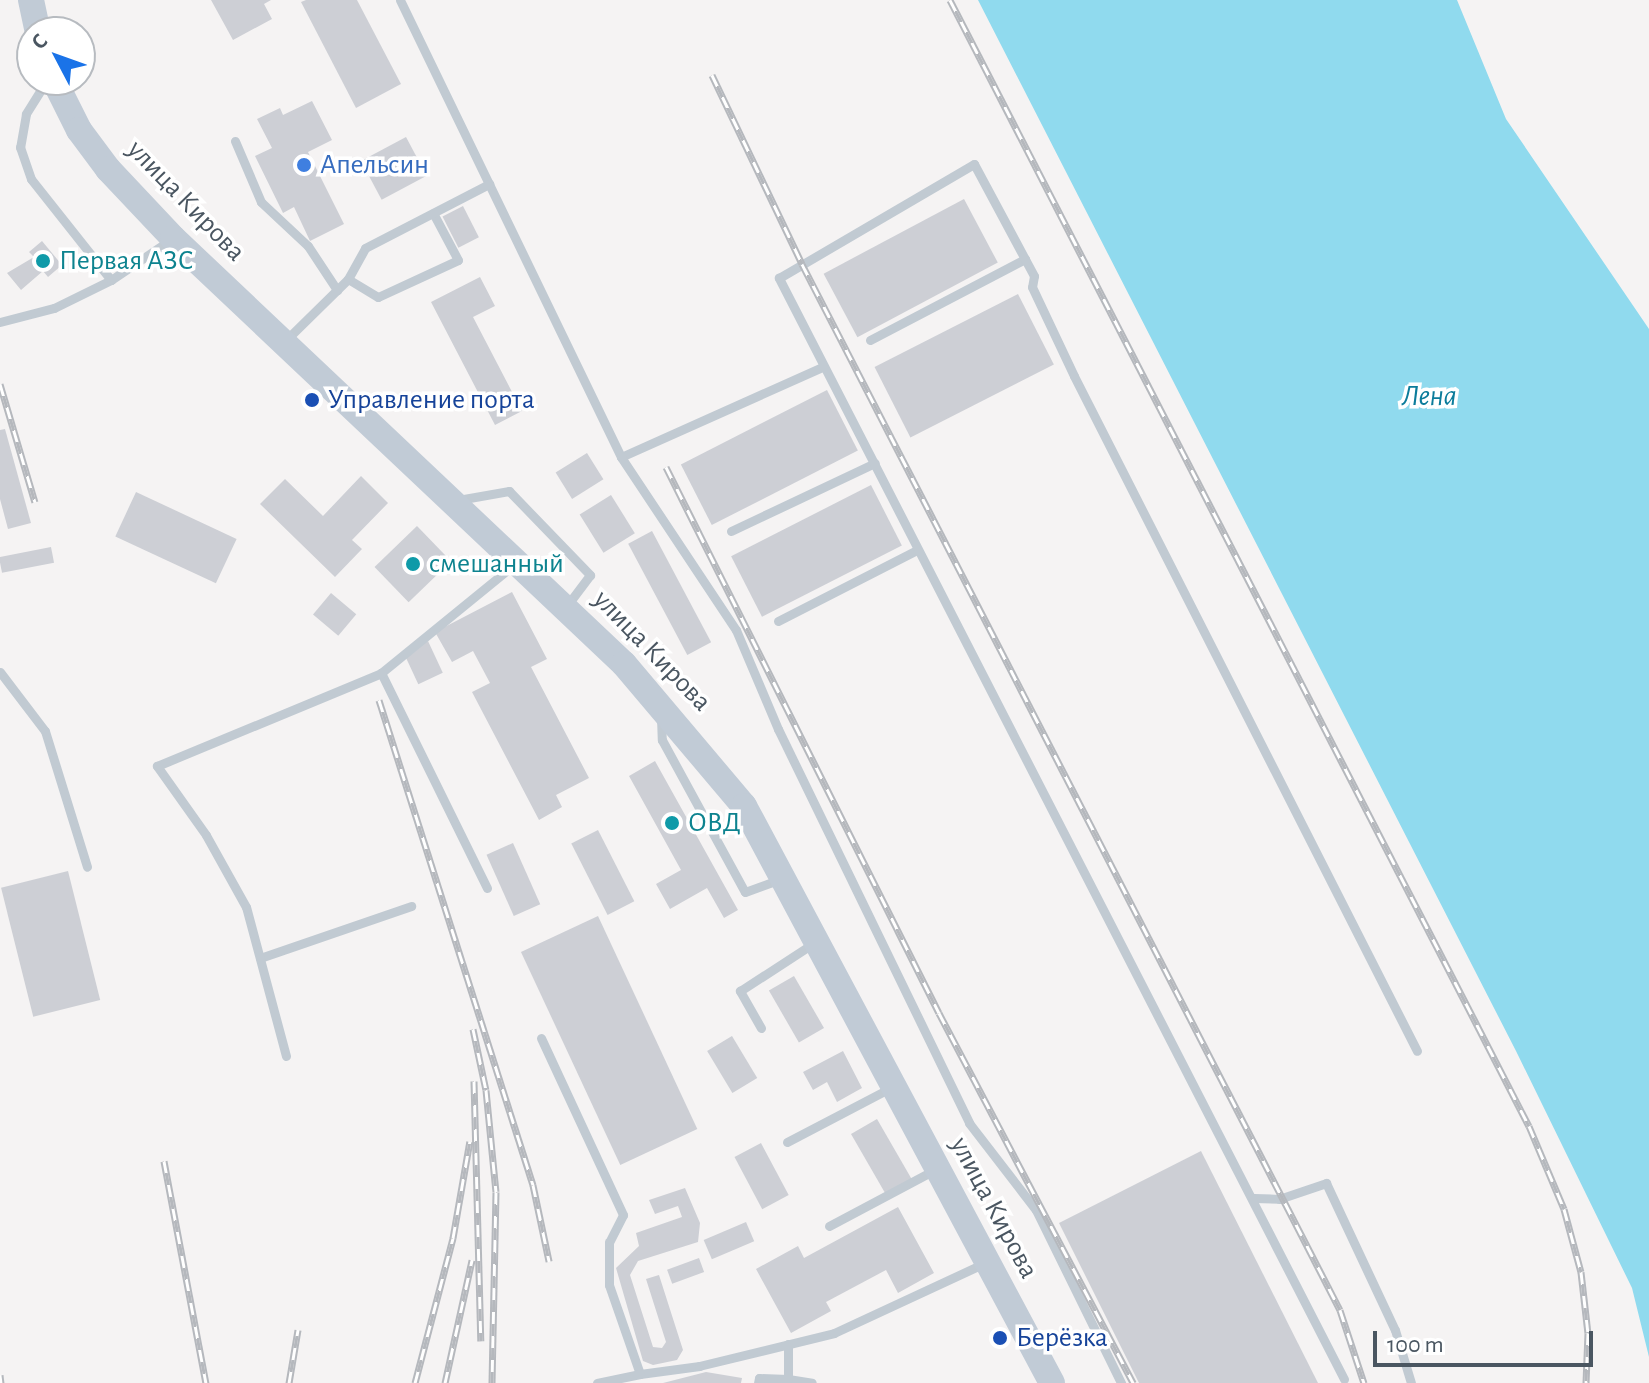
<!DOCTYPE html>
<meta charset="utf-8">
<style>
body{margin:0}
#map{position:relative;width:1649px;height:1383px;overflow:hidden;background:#f5f3f3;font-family:"Alegreya Sans",sans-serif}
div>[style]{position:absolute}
.water>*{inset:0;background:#90daee}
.building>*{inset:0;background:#cdcfd5;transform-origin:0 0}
.service>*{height:9px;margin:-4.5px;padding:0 4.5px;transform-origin:4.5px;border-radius:4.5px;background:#c1cad2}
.secondary>*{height:26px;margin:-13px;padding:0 13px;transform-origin:13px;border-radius:13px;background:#c1cbd6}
.rail>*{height:7px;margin-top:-3.5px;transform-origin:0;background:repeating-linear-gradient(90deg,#fff 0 12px,#b5b8bd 0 24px);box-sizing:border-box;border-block:2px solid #b5b8bd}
.dots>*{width:22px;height:22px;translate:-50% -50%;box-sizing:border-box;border:4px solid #fff;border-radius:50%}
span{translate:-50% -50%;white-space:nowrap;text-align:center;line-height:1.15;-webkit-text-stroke:7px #fff;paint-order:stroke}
.shop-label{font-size:28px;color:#366cbe}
.left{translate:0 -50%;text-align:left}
.street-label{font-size:28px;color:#4a5661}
.culture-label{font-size:28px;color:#0d838f}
.transit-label{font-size:28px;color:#164399}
.water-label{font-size:30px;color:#0c7c9b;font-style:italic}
.north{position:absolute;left:16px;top:16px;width:80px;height:80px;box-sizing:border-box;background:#fff;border:2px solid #b7bbc0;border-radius:50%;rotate:311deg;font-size:22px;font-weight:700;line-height:32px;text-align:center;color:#4a5661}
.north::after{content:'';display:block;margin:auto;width:28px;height:36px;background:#1a73e8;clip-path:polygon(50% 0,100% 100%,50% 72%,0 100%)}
.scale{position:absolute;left:1373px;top:1331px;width:220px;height:36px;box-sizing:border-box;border:4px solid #4a5661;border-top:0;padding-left:10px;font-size:24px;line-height:28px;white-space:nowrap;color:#4a5661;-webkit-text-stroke:6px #fff;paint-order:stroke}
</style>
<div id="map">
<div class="water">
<div style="clip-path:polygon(978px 0,1457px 0,1506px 119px,1649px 329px,1649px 1357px,1632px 1288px,1516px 1051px)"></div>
</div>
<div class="building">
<div style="clip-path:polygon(211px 0,271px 0,264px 4px,272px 19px,233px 40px)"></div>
<div style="clip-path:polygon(306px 0,357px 0,401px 84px,356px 108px,301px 2px)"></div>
<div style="clip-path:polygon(312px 101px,332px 140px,308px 152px,344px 224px,310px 241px,294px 207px,283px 213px,255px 156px,272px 148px,257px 119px,280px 108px,283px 115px)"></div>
<div style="left:406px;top:137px;width:44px;height:51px;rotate:62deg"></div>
<div style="left:964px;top:199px;width:72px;height:159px;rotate:62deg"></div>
<div style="left:463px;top:206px;width:35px;height:23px;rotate:63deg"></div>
<div style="clip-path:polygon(42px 241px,62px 265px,48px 277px,43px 271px,21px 290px,7px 273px,34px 257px,29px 252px)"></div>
<div style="clip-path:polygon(480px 277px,495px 306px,473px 317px,522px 411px,495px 425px,431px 302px)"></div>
<div style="left:1018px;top:294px;width:79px;height:161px;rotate:63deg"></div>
<div style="left:827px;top:390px;width:68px;height:164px;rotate:63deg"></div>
<div style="clip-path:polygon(5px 429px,31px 523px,8px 529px,0 499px,0 430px)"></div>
<div style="left:587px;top:453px;width:31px;height:37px;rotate:58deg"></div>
<div style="clip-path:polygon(361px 476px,388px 503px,352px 540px,362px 549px,335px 577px,260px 504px,285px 479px,323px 516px)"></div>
<div style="left:871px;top:485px;width:68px;height:157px;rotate:63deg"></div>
<div style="left:136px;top:492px;width:111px;height:49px;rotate:25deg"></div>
<div style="left:611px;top:495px;width:45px;height:37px;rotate:58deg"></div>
<div style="left:417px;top:526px;width:49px;height:59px;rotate:46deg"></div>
<div style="left:652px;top:531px;width:126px;height:27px;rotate:62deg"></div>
<div style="left:51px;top:547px;width:16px;height:53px;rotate:79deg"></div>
<div style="clip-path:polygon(512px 592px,547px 659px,531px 667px,589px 778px,556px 795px,562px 807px,539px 820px,472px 692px,490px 683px,473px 651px,452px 662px,435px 632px)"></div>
<div style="left:331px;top:593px;width:33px;height:28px;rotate:40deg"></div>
<div style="left:428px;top:641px;width:35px;height:27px;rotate:65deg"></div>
<div style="clip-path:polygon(655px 761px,738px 910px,724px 918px,707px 888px,670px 909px,656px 884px,681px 870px,629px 776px)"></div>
<div style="left:598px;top:830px;width:80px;height:30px;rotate:63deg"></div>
<div style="left:513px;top:843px;width:67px;height:29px;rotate:66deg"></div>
<div style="left:68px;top:871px;width:133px;height:69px;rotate:76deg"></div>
<div style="left:598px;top:916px;width:235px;height:85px;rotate:65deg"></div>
<div style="left:794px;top:976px;width:60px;height:29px;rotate:60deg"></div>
<div style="left:732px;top:1036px;width:49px;height:29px;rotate:59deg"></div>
<div style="clip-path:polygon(843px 1051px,862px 1088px,837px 1102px,827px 1082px,813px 1090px,803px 1072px)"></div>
<div style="left:877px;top:1119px;width:75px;height:30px;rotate:60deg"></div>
<div style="left:761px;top:1143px;width:59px;height:30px;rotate:62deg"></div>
<div style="clip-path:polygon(1201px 1151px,1318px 1383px,1139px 1383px,1059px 1223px)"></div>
<div style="clip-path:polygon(685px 1188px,700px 1223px,698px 1242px,638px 1261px,630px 1275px,653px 1347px,662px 1348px,666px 1342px,646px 1279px,659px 1275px,683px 1350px,677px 1360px,653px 1365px,643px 1361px,616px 1268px,639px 1246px,636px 1233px,682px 1217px,678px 1206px,655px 1214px,649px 1200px)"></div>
<div style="clip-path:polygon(898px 1207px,934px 1273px,898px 1293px,886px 1270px,826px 1302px,831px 1311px,791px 1333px,756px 1269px,798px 1246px,804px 1258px)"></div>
<div style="left:746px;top:1222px;width:21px;height:46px;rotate:67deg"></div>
<div style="left:699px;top:1258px;width:15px;height:34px;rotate:70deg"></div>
<div style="clip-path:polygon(706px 1372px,742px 1378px,741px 1383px,663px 1383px)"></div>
</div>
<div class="service">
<div style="left:400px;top:0;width:508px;rotate:64.19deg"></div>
<div style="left:621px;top:457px;width:222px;rotate:-24.1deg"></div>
<div style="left:47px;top:80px;width:40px;rotate:122deg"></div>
<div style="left:26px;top:114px;width:34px;rotate:100deg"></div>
<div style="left:20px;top:147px;width:34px;rotate:71deg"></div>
<div style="left:31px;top:179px;width:129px;rotate:51.6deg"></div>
<div style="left:235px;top:141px;width:66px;rotate:66.9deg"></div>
<div style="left:261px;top:202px;width:64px;rotate:43.1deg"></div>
<div style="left:308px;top:246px;width:53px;rotate:56.6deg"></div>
<div style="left:348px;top:279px;width:35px;rotate:31deg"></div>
<div style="left:378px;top:297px;width:88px;rotate:-24.8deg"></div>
<div style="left:458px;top:260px;width:53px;rotate:-118deg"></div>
<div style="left:0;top:322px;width:56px;rotate:-14.5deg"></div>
<div style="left:54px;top:308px;width:64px;rotate:-26.2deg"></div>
<div style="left:111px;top:280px;width:71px;rotate:-34.1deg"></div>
<div style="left:286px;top:340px;width:87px;rotate:-44.5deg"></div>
<div style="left:348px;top:279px;width:35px;rotate:-61deg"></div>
<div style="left:365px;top:248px;width:140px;rotate:-27.3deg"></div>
<div style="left:870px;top:340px;width:175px;rotate:-27.6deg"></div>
<div style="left:621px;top:457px;width:208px;rotate:56.4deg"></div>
<div style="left:736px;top:630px;width:108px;rotate:67deg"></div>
<div style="left:778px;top:729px;width:438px;rotate:64.1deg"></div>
<div style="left:969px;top:1123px;width:110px;rotate:52.4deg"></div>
<div style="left:1036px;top:1210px;width:193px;rotate:63.8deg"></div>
<div style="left:458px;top:500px;width:52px;rotate:-10deg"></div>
<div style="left:509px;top:491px;width:117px;rotate:46deg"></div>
<div style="left:590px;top:575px;width:40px;rotate:127deg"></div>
<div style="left:731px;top:531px;width:159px;rotate:-25.3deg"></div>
<div style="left:778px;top:621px;width:156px;rotate:-27.1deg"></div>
<div style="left:0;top:672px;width:74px;rotate:52.7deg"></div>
<div style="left:45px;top:731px;width:142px;rotate:72.8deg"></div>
<div style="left:661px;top:717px;width:23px;rotate:88deg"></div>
<div style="left:662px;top:740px;width:173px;rotate:61.4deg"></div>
<div style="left:745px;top:892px;width:38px;rotate:-20deg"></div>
<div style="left:487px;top:888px;width:240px;rotate:-116.2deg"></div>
<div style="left:381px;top:673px;width:174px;rotate:-39.2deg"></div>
<div style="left:260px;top:958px;width:160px;rotate:-19deg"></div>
<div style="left:761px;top:1028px;width:43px;rotate:-119.6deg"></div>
<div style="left:740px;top:991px;width:88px;rotate:-33deg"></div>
<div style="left:541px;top:1038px;width:195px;rotate:65.1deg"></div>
<div style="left:623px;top:1215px;width:30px;rotate:117deg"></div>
<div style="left:609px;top:1242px;width:43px;rotate:90deg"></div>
<div style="left:609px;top:1285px;width:94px;rotate:70.8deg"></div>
<div style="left:640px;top:1374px;width:60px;rotate:-7.7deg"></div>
<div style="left:699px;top:1366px;width:139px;rotate:-13.7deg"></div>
<div style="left:834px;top:1333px;width:166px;rotate:-24.9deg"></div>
<div style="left:286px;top:1056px;width:154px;rotate:-105deg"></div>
<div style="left:246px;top:907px;width:82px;rotate:-119.1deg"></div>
<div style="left:206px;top:835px;width:85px;rotate:-125.4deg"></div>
<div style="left:157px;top:766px;width:243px;rotate:-22.5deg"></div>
<div style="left:787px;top:1142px;width:119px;rotate:-27.6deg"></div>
<div style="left:1254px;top:1198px;width:25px;rotate:2deg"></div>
<div style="left:1279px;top:1199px;width:50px;rotate:-18.8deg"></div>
<div style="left:1326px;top:1183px;width:162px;rotate:64.9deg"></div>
<div style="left:1395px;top:1330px;width:55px;rotate:73.2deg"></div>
<div style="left:829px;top:1226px;width:121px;rotate:-28deg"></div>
<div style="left:788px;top:1379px;width:24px;rotate:9deg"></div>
<div style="left:1344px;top:1379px;width:1238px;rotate:-117.17deg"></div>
<div style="left:779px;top:278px;width:226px;rotate:-30.3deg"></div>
<div style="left:974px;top:164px;width:127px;rotate:61.8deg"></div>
<div style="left:1034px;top:276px;width:11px;rotate:100deg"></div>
<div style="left:1032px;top:287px;width:98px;rotate:64.7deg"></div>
<div style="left:1074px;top:376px;width:757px;rotate:63.06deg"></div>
<div style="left:597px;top:1383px;width:44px;rotate:-11.8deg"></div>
<div style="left:758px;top:1383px;width:5px;rotate:-79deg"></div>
<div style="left:759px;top:1378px;width:29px;rotate:2deg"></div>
<div style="left:788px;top:1379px;width:35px;rotate:-90deg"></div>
</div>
<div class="secondary">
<div style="left:31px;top:0;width:33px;rotate:78deg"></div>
<div style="left:54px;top:80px;width:56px;rotate:63.4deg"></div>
<div style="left:79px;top:130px;width:49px;rotate:53.4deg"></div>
<div style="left:108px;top:169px;width:95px;rotate:46.7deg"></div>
<div style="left:173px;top:238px;width:620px;rotate:43.37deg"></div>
<div style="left:624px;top:664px;width:186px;rotate:49.8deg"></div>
<div style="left:744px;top:806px;width:654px;rotate:61.91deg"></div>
</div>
<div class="rail">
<div style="left:950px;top:0;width:1266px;rotate:62.79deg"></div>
<div style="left:1529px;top:1126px;width:90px;rotate:67.1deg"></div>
<div style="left:1564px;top:1209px;width:65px;rotate:74.9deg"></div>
<div style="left:1581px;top:1272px;width:61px;rotate:83.5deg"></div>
<div style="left:1588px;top:1333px;width:50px;rotate:92.3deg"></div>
<div style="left:712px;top:75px;width:209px;rotate:64.5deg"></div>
<div style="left:802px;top:264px;width:1176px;rotate:62.78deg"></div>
<div style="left:1340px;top:1310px;width:77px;rotate:71.8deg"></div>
<div style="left:0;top:384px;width:123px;rotate:73.5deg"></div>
<div style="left:666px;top:467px;width:610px;rotate:63.43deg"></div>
<div style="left:939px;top:1013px;width:418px;rotate:62.3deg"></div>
<div style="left:379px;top:700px;width:509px;rotate:72.38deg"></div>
<div style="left:533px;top:1185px;width:78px;rotate:78.1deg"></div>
<div style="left:473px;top:1029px;width:62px;rotate:78deg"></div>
<div style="left:486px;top:1090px;width:102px;rotate:84.4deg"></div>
<div style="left:496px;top:1192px;width:191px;rotate:91.2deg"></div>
<div style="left:474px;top:1081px;width:260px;rotate:88.5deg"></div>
<div style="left:164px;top:1161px;width:226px;rotate:79.3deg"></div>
<div style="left:0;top:1375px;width:8px;rotate:83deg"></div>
<div style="left:289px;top:1383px;width:54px;rotate:-80.4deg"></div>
<div style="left:415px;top:1383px;width:150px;rotate:-75.3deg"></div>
<div style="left:453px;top:1238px;width:98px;rotate:-80.1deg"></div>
<div style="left:445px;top:1383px;width:126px;rotate:-77.6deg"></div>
</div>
<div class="dots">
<div style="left:304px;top:165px;background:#3f7fe0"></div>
<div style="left:43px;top:261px;background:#0f9aa8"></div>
<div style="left:312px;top:400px;background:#1a4fb4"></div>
<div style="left:413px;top:564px;background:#0f9aa8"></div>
<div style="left:672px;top:823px;background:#0f9aa8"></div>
<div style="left:1000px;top:1338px;background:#1a4fb4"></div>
</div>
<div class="shop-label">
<span class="left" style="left:320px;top:165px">Апельсин</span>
</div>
<div class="street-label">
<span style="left:186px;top:201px;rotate:46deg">улица Кирова</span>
<span style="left:652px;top:651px;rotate:46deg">улица Кирова</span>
<span style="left:994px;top:1208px;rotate:62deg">улица Кирова</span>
</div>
<div class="culture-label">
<span class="left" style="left:59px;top:261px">Первая АЗС</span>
<span class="left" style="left:429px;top:564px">смешанный</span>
<span class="left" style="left:688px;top:823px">ОВД</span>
</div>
<div class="transit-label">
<span class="left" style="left:328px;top:400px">Управление порта</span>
<span class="left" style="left:1016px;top:1338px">Берёзка</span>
</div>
<div class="water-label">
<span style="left:1429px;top:396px">Лена</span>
</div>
<div class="north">С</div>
<div class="scale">100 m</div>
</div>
